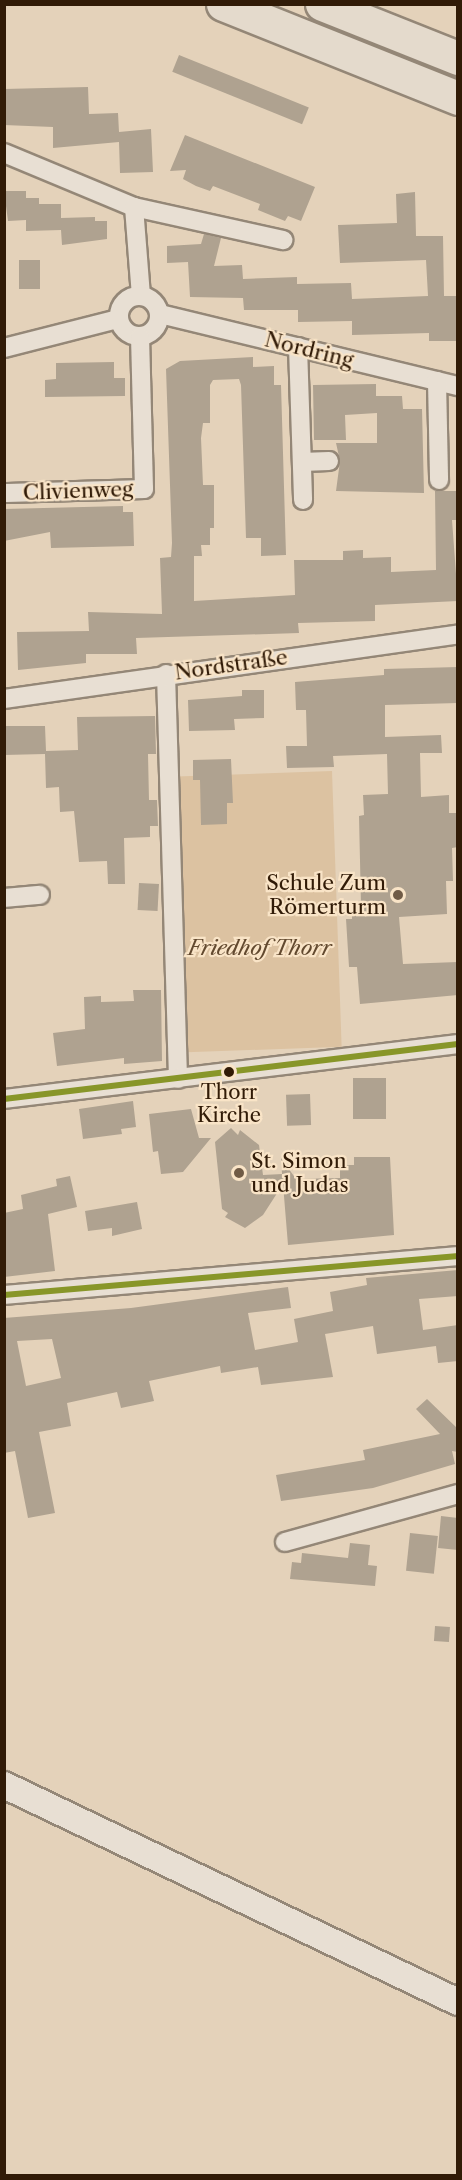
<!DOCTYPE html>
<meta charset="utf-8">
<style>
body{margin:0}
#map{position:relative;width:462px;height:2180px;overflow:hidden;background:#e4d2ba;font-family:"Libre Caslon Text",serif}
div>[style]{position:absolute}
.green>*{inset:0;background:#dcc2a1;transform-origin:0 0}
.building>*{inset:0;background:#afa290;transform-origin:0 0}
.roads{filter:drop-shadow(2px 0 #948777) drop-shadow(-2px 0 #948777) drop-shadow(0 2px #948777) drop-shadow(0 -2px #948777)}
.street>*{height:18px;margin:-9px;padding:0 9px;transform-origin:9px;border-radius:9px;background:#e8dfd3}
.street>.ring{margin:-9px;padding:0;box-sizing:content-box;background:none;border:18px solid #e8dfd3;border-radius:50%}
.secondary>*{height:26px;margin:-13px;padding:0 13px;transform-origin:13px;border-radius:13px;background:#e8dfd3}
.highway>*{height:33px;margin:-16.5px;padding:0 16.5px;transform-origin:16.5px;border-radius:16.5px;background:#e4dacc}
.bus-1>*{height:6px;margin:-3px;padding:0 3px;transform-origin:3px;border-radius:3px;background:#889629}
.dots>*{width:16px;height:16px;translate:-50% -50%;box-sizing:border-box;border:3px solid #f9e4c7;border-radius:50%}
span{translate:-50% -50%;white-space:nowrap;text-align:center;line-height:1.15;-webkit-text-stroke:4.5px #f9e4c7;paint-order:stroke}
.bus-label{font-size:20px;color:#311b07}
.street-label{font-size:21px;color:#311b07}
.poi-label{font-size:21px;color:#311b07}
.right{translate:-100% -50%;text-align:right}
.left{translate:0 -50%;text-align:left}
.park-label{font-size:21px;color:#62492f;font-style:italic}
.frame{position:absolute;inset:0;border:6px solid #311b07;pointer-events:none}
</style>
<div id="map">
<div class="green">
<div style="left:332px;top:771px;width:276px;height:155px;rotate:88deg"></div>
<div style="clip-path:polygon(4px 1795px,100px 1845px,101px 1848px,5px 1803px)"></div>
</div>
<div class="building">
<div style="left:179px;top:55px;width:140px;height:18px;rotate:22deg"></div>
<div style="clip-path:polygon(88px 87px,89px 114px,118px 113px,119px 132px,151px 129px,153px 172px,120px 173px,119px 142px,53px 148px,53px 127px,4px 125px,4px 89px)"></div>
<div style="clip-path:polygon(185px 135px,315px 187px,301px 221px,288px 216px,285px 221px,258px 210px,260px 204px,213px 186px,210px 191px,196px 186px,183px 179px,186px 170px,170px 171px)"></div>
<div style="clip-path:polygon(4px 191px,26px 191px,26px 198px,39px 198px,39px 204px,61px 204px,61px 218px,95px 217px,95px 221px,107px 221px,107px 239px,62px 245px,61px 230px,26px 231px,26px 220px,8px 221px)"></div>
<div style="clip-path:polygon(415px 192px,416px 236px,443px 236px,444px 296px,458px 296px,458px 341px,429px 341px,429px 333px,352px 335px,352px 321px,298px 322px,298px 310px,244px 310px,243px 298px,190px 297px,188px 262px,167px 263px,167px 246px,201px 244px,204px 234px,221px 238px,214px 266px,242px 265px,243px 279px,297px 277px,297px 284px,351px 283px,352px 299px,428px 296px,426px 260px,340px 263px,338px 225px,397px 223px,396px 194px)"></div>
<div style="left:40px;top:260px;width:29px;height:21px;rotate:90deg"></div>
<div style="clip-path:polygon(253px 357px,253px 367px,274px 366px,274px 385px,281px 385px,286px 555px,261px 556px,261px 538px,246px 538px,241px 385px,239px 379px,213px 380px,210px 385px,210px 423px,203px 423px,201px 438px,203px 485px,214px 485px,214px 528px,210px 528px,210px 545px,201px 545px,202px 556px,194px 556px,194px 601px,295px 595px,294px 560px,343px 560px,343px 551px,363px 550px,363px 558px,391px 557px,391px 572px,436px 570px,435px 491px,458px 491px,458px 520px,452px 520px,458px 601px,375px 605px,375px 621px,298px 623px,299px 633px,136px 638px,137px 654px,86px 654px,86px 663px,18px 670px,17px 632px,89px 631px,88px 612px,162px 614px,160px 558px,171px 557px,172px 543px,166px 369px,180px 361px)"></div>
<div style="clip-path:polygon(114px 362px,114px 378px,125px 378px,125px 396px,45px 397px,45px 380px,56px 379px,56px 363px)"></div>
<div style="clip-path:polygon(376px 384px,376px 396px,402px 396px,403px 409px,422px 409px,424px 493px,336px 491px,340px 461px,336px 443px,377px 443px,377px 413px,345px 415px,346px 440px,314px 440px,313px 385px)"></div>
<div style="clip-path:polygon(123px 506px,123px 512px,133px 512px,134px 546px,51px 548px,50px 532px,4px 541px,4px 509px)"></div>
<div style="clip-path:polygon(458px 667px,458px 703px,385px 705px,385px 737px,441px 735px,442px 753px,420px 753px,421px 797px,449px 795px,449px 813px,458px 813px,458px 847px,452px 848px,453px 881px,446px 881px,447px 914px,399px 917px,403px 964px,458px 962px,458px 995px,360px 1004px,357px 967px,349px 967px,346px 919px,352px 919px,352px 907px,361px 906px,359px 816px,364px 815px,363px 795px,388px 794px,387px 754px,333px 756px,334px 767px,287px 768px,286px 746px,307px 746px,306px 710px,296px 710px,295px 682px,384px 675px,384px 669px)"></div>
<div style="clip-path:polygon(242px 690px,264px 690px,264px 718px,234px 719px,235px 730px,189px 731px,188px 700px,242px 696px)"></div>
<div style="clip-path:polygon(155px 716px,156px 754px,148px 754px,149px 800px,157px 800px,158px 826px,150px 826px,150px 837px,124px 838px,125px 884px,108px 884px,107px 861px,79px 862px,74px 811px,60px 812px,59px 787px,46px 788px,45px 754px,4px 755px,4px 726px,45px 726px,46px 751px,78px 750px,77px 717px)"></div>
<div style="clip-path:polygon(231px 759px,233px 803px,227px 803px,227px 824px,201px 825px,200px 780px,193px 780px,193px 760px)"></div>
<div style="left:139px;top:883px;width:20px;height:27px;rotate:3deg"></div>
<div style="clip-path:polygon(133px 990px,161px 990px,162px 1061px,124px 1064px,124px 1058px,57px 1066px,53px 1033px,85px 1029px,84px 997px,101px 996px,101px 1002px,134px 1001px)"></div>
<div style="left:353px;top:1078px;width:33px;height:41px"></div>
<div style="left:310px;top:1094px;width:31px;height:24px;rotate:88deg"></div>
<div style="clip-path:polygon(133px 1101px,136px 1127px,121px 1129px,122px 1134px,83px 1139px,79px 1109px)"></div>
<div style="clip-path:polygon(191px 1109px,199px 1138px,211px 1138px,183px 1172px,161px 1174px,158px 1151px,153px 1152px,149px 1114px)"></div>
<div style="clip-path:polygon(231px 1128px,238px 1135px,240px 1130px,259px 1145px,263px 1175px,282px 1174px,281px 1158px,296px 1179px,340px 1178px,340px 1165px,354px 1165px,354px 1157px,390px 1157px,394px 1235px,288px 1245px,283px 1184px,263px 1215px,245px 1228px,225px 1217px,228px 1213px,222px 1209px,215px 1142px)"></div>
<div style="clip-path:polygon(70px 1176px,77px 1207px,48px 1214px,55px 1271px,4px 1277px,4px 1213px,23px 1209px,21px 1195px,57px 1186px,56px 1179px)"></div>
<div style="clip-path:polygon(137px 1202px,142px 1229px,112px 1236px,112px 1228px,88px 1231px,85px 1211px)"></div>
<div style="clip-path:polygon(evenodd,458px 1270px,458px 1296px,419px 1299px,423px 1330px,458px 1325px,458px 1361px,438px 1363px,436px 1346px,377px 1354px,373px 1326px,325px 1334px,333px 1377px,261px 1385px,258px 1367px,221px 1373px,220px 1366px,149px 1381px,154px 1401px,121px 1408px,117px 1392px,67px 1403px,71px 1426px,39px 1432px,55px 1513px,28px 1518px,15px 1451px,4px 1453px,4px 1318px,131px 1308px,288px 1287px,291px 1308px,248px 1313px,255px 1350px,298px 1342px,294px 1319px,333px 1311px,330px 1292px,367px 1285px,366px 1278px,458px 1270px,52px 1339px,61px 1378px,26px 1386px,17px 1341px,52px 1339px)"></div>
<div style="clip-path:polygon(427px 1399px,458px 1429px,458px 1452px,452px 1451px,455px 1464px,373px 1488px,281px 1501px,276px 1475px,365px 1460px,363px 1450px,440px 1434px,416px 1409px)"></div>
<div style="clip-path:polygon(441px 1516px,458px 1518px,458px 1550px,438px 1548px)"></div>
<div style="left:410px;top:1533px;width:28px;height:38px;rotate:6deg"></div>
<div style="clip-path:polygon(350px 1543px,370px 1545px,368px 1565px,377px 1566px,375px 1586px,290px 1579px,292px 1562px,301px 1563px,302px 1553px,348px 1558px)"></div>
<div style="left:435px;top:1626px;width:15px;height:15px;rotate:4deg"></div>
</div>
<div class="roads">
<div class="street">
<div style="left:4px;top:153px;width:141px;rotate:22.6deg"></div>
<div style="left:134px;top:207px;width:88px;rotate:85.5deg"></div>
<div style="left:134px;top:207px;width:153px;rotate:12.5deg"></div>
<div class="ring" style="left:119px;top:296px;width:22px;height:22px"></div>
<div style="left:160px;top:314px;width:307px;rotate:13.6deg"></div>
<div style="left:298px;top:347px;width:153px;rotate:88.1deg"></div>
<div style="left:4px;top:348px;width:118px;rotate:-14.3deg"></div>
<div style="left:437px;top:381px;width:99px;rotate:88.8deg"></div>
<div style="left:302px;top:462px;width:27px;rotate:-2deg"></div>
<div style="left:4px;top:493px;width:140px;rotate:-1.6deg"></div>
<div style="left:144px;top:489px;width:152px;rotate:-91.5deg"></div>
<div style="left:166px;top:674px;width:405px;rotate:88.3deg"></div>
<div style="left:4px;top:699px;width:459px;rotate:-8.1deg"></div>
<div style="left:4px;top:898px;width:36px;rotate:-5deg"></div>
<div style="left:4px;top:1099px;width:457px;rotate:-6.9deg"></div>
<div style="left:4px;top:1295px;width:456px;rotate:-4.9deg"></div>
<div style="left:285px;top:1542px;width:180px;rotate:-15.5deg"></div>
</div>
<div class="secondary">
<div style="left:4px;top:1785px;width:503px;rotate:25.55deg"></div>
</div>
<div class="highway">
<div style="left:223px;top:4px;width:253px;rotate:21.8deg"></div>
<div style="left:322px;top:4px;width:146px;rotate:21.7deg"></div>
</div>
</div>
<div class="bus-1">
<div style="left:4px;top:1099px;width:457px;rotate:-6.9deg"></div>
<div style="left:4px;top:1295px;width:456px;rotate:-4.9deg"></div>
</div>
<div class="dots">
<div style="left:398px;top:895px;background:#705b46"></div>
<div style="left:229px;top:1072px;background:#311b07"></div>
<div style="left:239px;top:1173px;background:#705b46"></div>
</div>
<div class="bus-label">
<span style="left:229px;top:1104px">Thorr<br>Kirche</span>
</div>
<div class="street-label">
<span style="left:309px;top:350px;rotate:14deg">Nordring</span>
<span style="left:78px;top:491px;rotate:-2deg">Clivienweg</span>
<span style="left:231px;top:665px;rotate:-8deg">Nordstraße</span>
</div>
<div class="poi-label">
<span class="right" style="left:386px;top:895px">Schule Zum<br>Römerturm</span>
<span class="left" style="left:251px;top:1173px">St. Simon<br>und Judas</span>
</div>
<div class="park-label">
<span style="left:260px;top:948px">Friedhof Thorr</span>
</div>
<div class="frame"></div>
</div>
